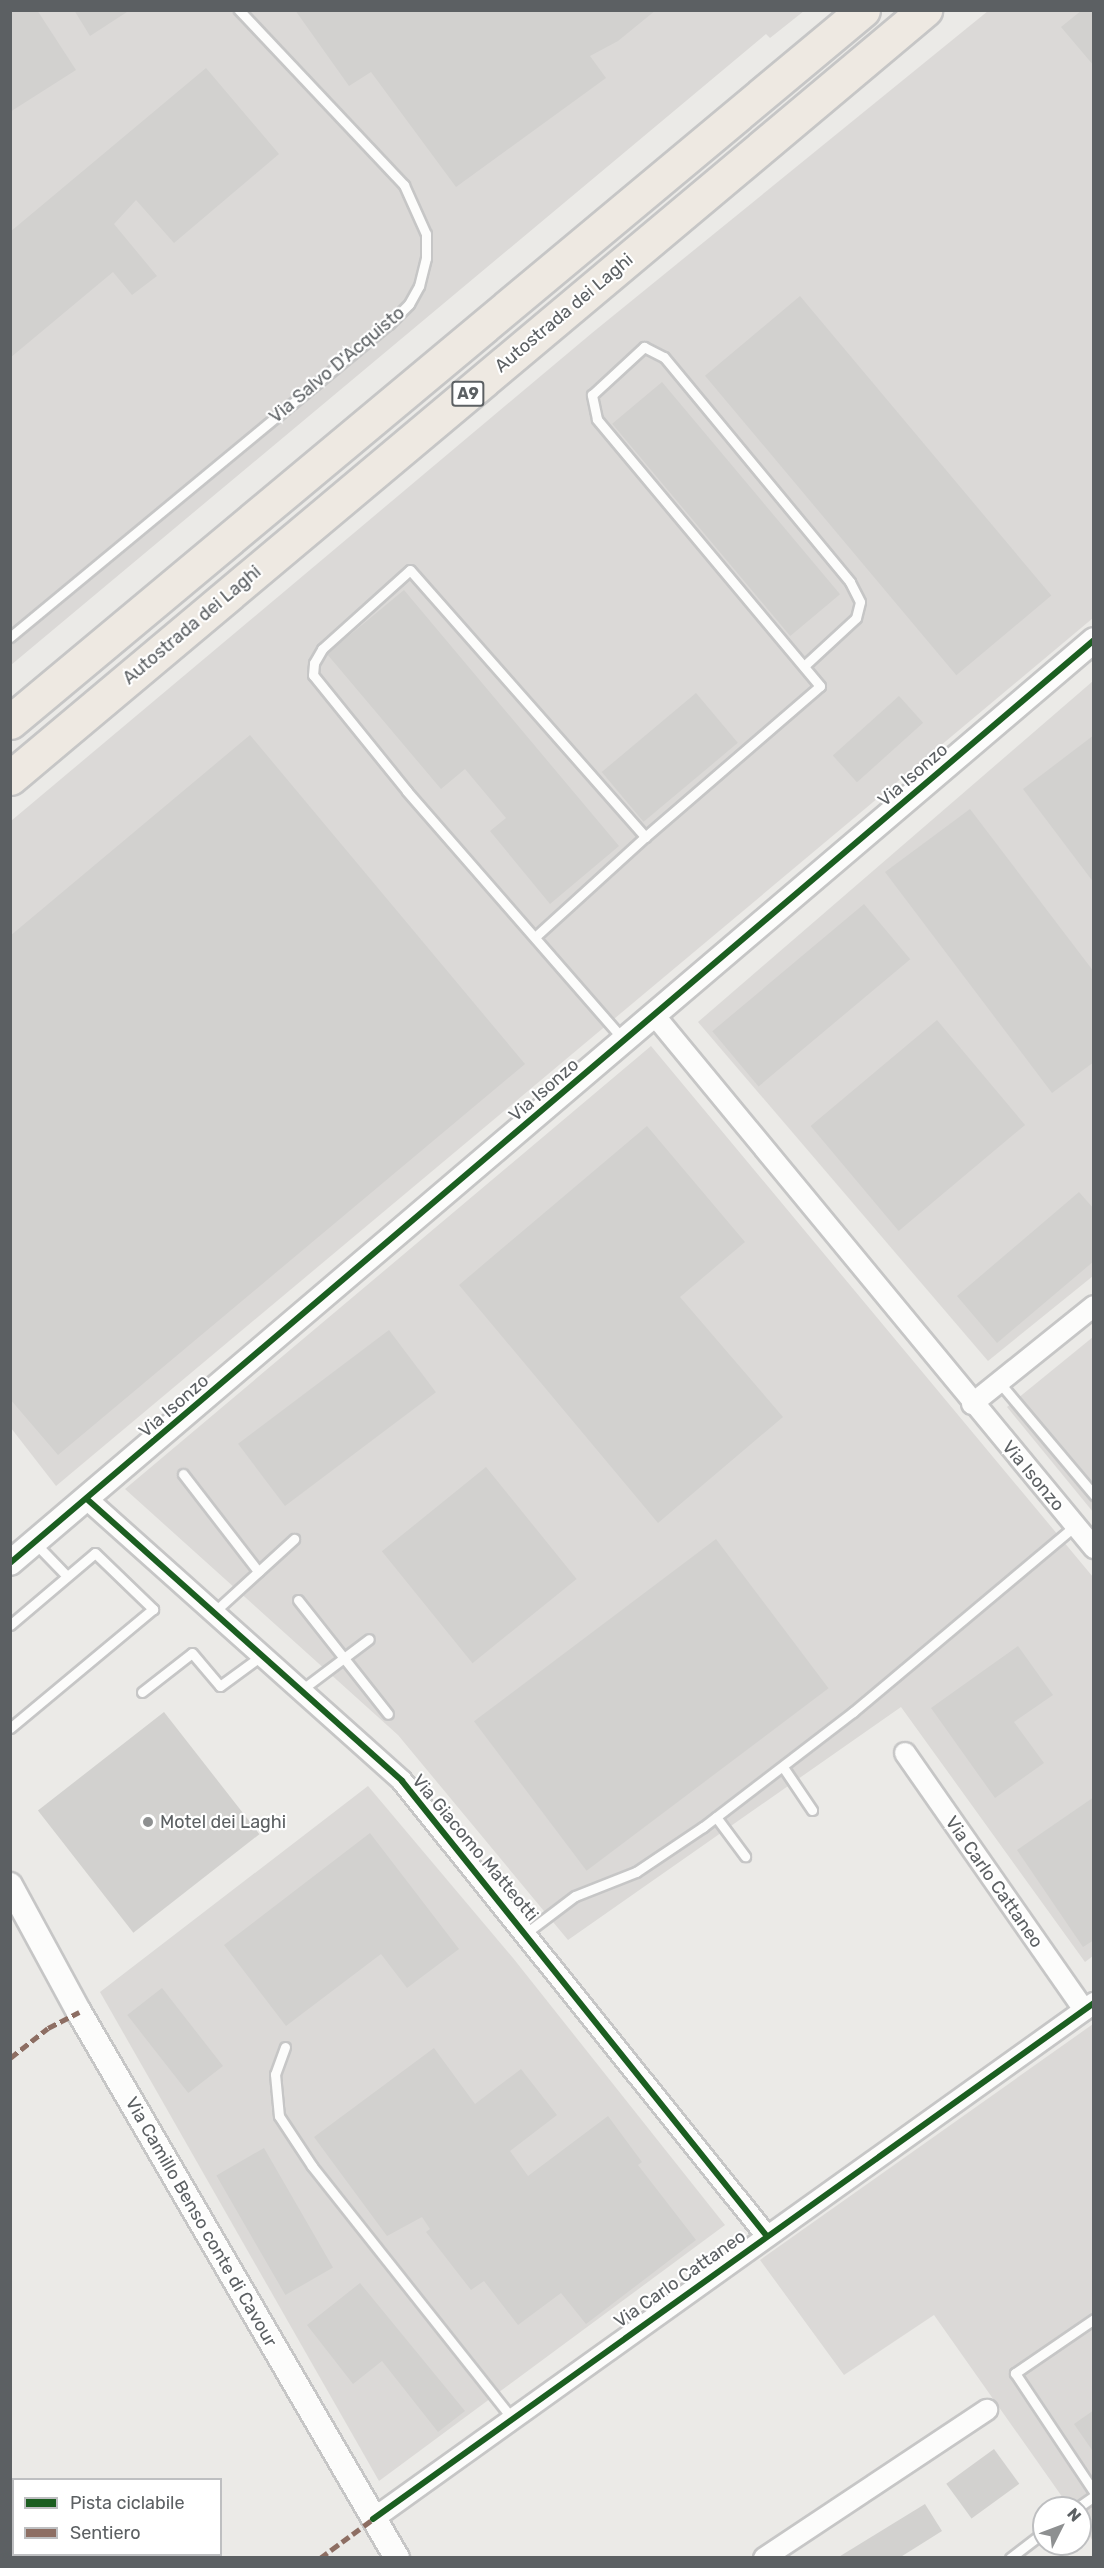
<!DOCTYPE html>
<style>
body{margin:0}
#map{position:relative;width:1104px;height:2568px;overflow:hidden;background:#ebeae7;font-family:Rubik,sans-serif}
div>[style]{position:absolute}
.industrial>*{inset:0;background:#dbd9d7}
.building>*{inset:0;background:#d2d1cf;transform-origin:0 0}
.roads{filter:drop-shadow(2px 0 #c6c6c6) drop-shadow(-2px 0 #c6c6c6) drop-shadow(0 2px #c6c6c6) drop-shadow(0 -2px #c6c6c6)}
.service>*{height:9px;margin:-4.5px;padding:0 4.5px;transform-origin:4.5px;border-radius:4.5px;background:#fcfcfb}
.minor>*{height:20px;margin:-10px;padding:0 10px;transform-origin:10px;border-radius:10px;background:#fcfcfb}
.tertiary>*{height:24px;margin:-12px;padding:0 12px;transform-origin:12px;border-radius:12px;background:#fcfcfb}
.motorway>*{height:33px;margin:-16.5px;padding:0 16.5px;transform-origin:16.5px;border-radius:16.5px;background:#eee9e2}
.quiet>*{height:4.5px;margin-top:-2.25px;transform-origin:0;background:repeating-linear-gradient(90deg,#8d6e63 0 9px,transparent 0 13.5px)}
.cycleway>*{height:6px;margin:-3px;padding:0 3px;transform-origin:3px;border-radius:3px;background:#1b5e20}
.dots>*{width:16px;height:16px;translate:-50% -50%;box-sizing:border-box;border:3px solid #fff;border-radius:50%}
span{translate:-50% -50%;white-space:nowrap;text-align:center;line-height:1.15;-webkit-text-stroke:4.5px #fff;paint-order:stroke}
.shield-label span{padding:2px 4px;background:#fff;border:2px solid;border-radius:4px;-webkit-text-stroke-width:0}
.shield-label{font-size:16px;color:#5c6063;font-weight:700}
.street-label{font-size:18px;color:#5c6063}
.poi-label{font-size:18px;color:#5c6063}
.left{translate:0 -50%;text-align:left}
.frame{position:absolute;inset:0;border:12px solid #5c6063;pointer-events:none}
.legend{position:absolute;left:12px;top:2478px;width:210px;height:78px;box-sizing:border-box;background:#fff;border:2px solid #bebfc1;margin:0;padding:8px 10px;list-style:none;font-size:18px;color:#5c6063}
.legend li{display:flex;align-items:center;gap:12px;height:30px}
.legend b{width:30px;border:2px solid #bebfc1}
.north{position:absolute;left:1032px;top:2496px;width:60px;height:60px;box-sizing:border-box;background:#fff;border:2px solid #bebfc1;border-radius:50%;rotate:48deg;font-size:16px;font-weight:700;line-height:24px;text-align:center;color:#5c6063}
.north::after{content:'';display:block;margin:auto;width:21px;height:27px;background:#8e9091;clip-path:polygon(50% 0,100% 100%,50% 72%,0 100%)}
</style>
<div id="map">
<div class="industrial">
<div style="clip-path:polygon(11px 11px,804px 11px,770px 38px,766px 34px,11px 665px)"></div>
<div style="clip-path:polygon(988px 11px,1093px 11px,1093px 618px,56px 1486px,11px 1428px,11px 821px,592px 333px)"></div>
<div style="clip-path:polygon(1093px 681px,1093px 1276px,988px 1361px,698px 1022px)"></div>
<div style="clip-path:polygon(651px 1046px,1093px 1577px,1093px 1956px,1085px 1962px,901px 1707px,568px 1940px,398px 1735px,125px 1489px)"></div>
<div style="clip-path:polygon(1093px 1337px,1093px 1512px,1007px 1407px)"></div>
<div style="clip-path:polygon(368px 1786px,513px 1958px,725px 2225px,379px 2481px,100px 1992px)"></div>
<div style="clip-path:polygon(1093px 2024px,1093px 2541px,1080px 2522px,1080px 2508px,1070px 2508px,934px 2315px,844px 2375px,760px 2260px)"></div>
</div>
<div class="building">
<div style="clip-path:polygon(10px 10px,37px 10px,76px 70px,10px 112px)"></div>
<div style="clip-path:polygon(74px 10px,130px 10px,90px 36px)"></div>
<div style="clip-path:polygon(295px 10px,656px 10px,618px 41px,590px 56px,606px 78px,456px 187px,371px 72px,349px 86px)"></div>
<div style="clip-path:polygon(1082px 10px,1094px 10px,1094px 66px,1061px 27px)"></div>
<div style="clip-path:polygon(206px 68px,279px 154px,174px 243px,136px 200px,114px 224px,157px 276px,132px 295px,113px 272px,10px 358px,10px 232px)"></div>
<div style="left:800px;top:296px;width:391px;height:124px;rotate:50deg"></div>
<div style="left:662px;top:382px;width:277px;height:65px;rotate:50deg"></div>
<div style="clip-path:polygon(404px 590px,619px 846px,550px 904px,490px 831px,506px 818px,465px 769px,441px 789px,327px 654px)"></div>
<div style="left:696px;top:693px;width:65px;height:123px;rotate:50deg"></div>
<div style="left:899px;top:696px;width:36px;height:89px;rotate:48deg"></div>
<div style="clip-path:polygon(250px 735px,525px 1064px,58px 1455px,10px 1399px,10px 936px)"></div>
<div style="clip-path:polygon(1094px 735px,1094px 883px,1023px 789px)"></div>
<div style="clip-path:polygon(970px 809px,1094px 972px,1094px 1062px,1052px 1093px,885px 872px)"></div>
<div style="left:864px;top:904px;width:72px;height:198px;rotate:50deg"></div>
<div style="left:937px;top:1020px;width:137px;height:165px;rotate:50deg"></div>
<div style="clip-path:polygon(647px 1126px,745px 1242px,680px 1297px,783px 1417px,658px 1523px,459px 1285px)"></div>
<div style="clip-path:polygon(1079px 1192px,1094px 1209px,1094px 1261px,997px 1343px,957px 1296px)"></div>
<div style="left:389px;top:1330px;width:78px;height:189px;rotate:53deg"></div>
<div style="left:486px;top:1467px;width:144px;height:134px;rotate:51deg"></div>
<div style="left:716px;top:1539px;width:187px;height:303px;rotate:53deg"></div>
<div style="clip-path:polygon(1018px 1646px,1053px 1695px,1014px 1722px,1044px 1763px,995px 1798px,931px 1708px)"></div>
<div style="left:164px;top:1712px;width:155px;height:160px;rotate:52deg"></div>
<div style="clip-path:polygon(1094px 1797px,1094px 1940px,1083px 1947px,1017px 1850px)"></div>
<div style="clip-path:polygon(370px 1833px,459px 1949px,407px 1988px,381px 1954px,286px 2026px,224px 1945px)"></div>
<div style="left:162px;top:1988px;width:99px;height:44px;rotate:52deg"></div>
<div style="clip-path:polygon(434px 2048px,475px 2104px,521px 2069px,557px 2115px,510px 2151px,528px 2176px,608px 2116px,642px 2162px,638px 2165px,696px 2240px,586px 2324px,561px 2293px,518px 2325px,484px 2281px,471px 2290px,426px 2232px,430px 2229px,422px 2217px,387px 2236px,314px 2137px)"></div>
<div style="left:264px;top:2148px;width:138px;height:55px;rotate:60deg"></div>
<div style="clip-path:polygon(360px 2283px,465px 2411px,438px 2432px,382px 2361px,353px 2384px,307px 2325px)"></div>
<div style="clip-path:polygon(1094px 2410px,1094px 2453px,1074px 2424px)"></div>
<div style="left:994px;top:2449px;width:43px;height:59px;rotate:54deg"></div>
<div style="clip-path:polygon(925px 2504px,942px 2531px,899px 2558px,837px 2558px)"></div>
</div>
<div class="roads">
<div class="service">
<div style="left:10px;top:637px;width:492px;rotate:-39.6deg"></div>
<div style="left:389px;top:324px;width:28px;rotate:-45deg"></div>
<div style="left:409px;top:304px;width:21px;rotate:-61deg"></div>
<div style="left:419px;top:286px;width:29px;rotate:-76deg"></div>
<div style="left:426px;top:258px;width:24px;rotate:-90deg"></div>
<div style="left:426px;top:234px;width:54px;rotate:-114.2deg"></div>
<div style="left:404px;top:185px;width:241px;rotate:-133.3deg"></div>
<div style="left:535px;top:937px;width:149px;rotate:-42.3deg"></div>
<div style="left:623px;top:1039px;width:329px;rotate:-131.1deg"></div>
<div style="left:407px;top:791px;width:149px;rotate:-129deg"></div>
<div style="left:313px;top:675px;width:12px;rotate:-85deg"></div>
<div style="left:314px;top:663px;width:16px;rotate:-60deg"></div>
<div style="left:322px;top:649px;width:118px;rotate:-41.9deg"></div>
<div style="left:410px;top:570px;width:356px;rotate:48.6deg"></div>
<div style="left:645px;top:837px;width:231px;rotate:-40.8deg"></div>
<div style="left:820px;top:686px;width:348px;rotate:-129.9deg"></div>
<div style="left:597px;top:419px;width:25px;rotate:-102deg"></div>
<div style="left:592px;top:395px;width:71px;rotate:-42.7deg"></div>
<div style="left:644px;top:347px;width:22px;rotate:27deg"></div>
<div style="left:664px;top:357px;width:292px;rotate:50.4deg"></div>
<div style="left:850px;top:582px;width:22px;rotate:63deg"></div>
<div style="left:860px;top:602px;width:16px;rotate:104deg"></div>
<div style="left:856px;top:618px;width:71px;rotate:137.3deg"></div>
<div style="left:999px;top:1382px;width:148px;rotate:49.9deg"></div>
<div style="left:183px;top:1474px;width:123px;rotate:52.3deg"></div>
<div style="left:35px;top:1543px;width:46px;rotate:45.9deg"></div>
<div style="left:298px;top:1600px;width:145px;rotate:51.7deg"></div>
<div style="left:213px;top:1613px;width:110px;rotate:-42.4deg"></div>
<div style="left:10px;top:1625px;width:111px;rotate:-40.3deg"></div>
<div style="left:95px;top:1553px;width:81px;rotate:44deg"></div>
<div style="left:153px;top:1609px;width:186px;rotate:140.2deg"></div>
<div style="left:300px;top:1691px;width:86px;rotate:-37deg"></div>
<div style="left:142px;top:1692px;width:63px;rotate:-38deg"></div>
<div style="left:192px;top:1653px;width:43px;rotate:49.7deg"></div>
<div style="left:220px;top:1686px;width:51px;rotate:-36.2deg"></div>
<div style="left:783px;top:1767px;width:52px;rotate:56deg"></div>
<div style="left:716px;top:1817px;width:49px;rotate:53.4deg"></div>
<div style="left:526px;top:1933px;width:61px;rotate:-37.1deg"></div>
<div style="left:575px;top:1896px;width:66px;rotate:-21.5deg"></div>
<div style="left:636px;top:1872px;width:81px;rotate:-33.9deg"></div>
<div style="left:703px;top:1827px;width:189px;rotate:-37.5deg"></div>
<div style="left:853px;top:1712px;width:290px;rotate:-40deg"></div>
<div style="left:285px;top:2047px;width:29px;rotate:110deg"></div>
<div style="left:275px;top:2074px;width:42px;rotate:84.6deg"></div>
<div style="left:279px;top:2116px;width:60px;rotate:56.6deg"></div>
<div style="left:312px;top:2166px;width:320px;rotate:51.6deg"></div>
<div style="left:1094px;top:2319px;width:96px;rotate:145.6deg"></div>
<div style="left:1015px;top:2373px;width:143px;rotate:56.4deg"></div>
<div style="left:1077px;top:2508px;width:21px;rotate:-35deg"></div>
<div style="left:1010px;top:2558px;width:43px;rotate:-37.4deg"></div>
</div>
<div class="minor">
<div style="left:655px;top:1016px;width:690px;rotate:50.47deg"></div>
<div style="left:972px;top:1404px;width:156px;rotate:-38.8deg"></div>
<div style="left:88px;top:1500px;width:421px;rotate:41.8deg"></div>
<div style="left:402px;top:1781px;width:582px;rotate:51.28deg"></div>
<div style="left:905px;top:1753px;width:313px;rotate:55.1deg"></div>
<div style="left:373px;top:2519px;width:887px;rotate:-35.59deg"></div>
<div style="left:764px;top:2558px;width:268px;rotate:-33.6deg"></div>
</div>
<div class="tertiary">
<div style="left:10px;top:1563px;width:1424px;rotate:-40.41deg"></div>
<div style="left:10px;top:1885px;width:145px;rotate:61.5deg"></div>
<div style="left:79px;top:2012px;width:632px;rotate:59.78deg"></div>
</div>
<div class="motorway">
<div style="left:10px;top:722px;width:1111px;rotate:-39.85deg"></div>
<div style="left:10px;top:778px;width:1195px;rotate:-40.01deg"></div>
</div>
</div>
<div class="quiet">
<div style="left:10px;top:2058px;width:48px;rotate:-38.3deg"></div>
<div style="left:48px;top:2028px;width:35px;rotate:-27deg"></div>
<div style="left:320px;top:2558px;width:66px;rotate:-36.3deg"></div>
</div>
<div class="cycleway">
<div style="left:88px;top:1500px;width:421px;rotate:41.8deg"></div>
<div style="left:402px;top:1781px;width:582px;rotate:51.28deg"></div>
<div style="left:10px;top:1563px;width:1424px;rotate:-40.41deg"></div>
<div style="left:373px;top:2519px;width:887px;rotate:-35.59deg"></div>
</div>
<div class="dots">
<div style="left:148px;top:1822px;background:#8e9091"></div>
</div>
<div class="shield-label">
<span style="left:468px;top:394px">A9</span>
</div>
<div class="street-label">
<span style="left:564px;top:313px;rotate:-40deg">Autostrada dei Laghi</span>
<span style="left:337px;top:365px;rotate:-40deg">Via Salvo D'Acquisto</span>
<span style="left:192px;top:625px;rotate:-40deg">Autostrada dei Laghi</span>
<span style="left:913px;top:775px;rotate:-41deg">Via Isonzo</span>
<span style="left:544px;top:1090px;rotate:-41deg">Via Isonzo</span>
<span style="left:174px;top:1406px;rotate:-41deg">Via Isonzo</span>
<span style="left:1033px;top:1476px;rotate:50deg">Via Isonzo</span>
<span style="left:475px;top:1848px;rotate:50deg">Via Giacomo Matteotti</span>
<span style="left:994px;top:1882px;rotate:55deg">Via Carlo Cattaneo</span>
<span style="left:201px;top:2222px;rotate:60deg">Via Camillo Benso conte di Cavour</span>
<span style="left:680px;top:2279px;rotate:-35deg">Via Carlo Cattaneo</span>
</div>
<div class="poi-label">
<span class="left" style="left:160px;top:1822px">Motel dei Laghi</span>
</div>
<div class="frame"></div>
<ul class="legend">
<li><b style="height:8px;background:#1b5e20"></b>Pista ciclabile</li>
<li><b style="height:8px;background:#8d6e63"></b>Sentiero</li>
</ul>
<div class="north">N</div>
</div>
